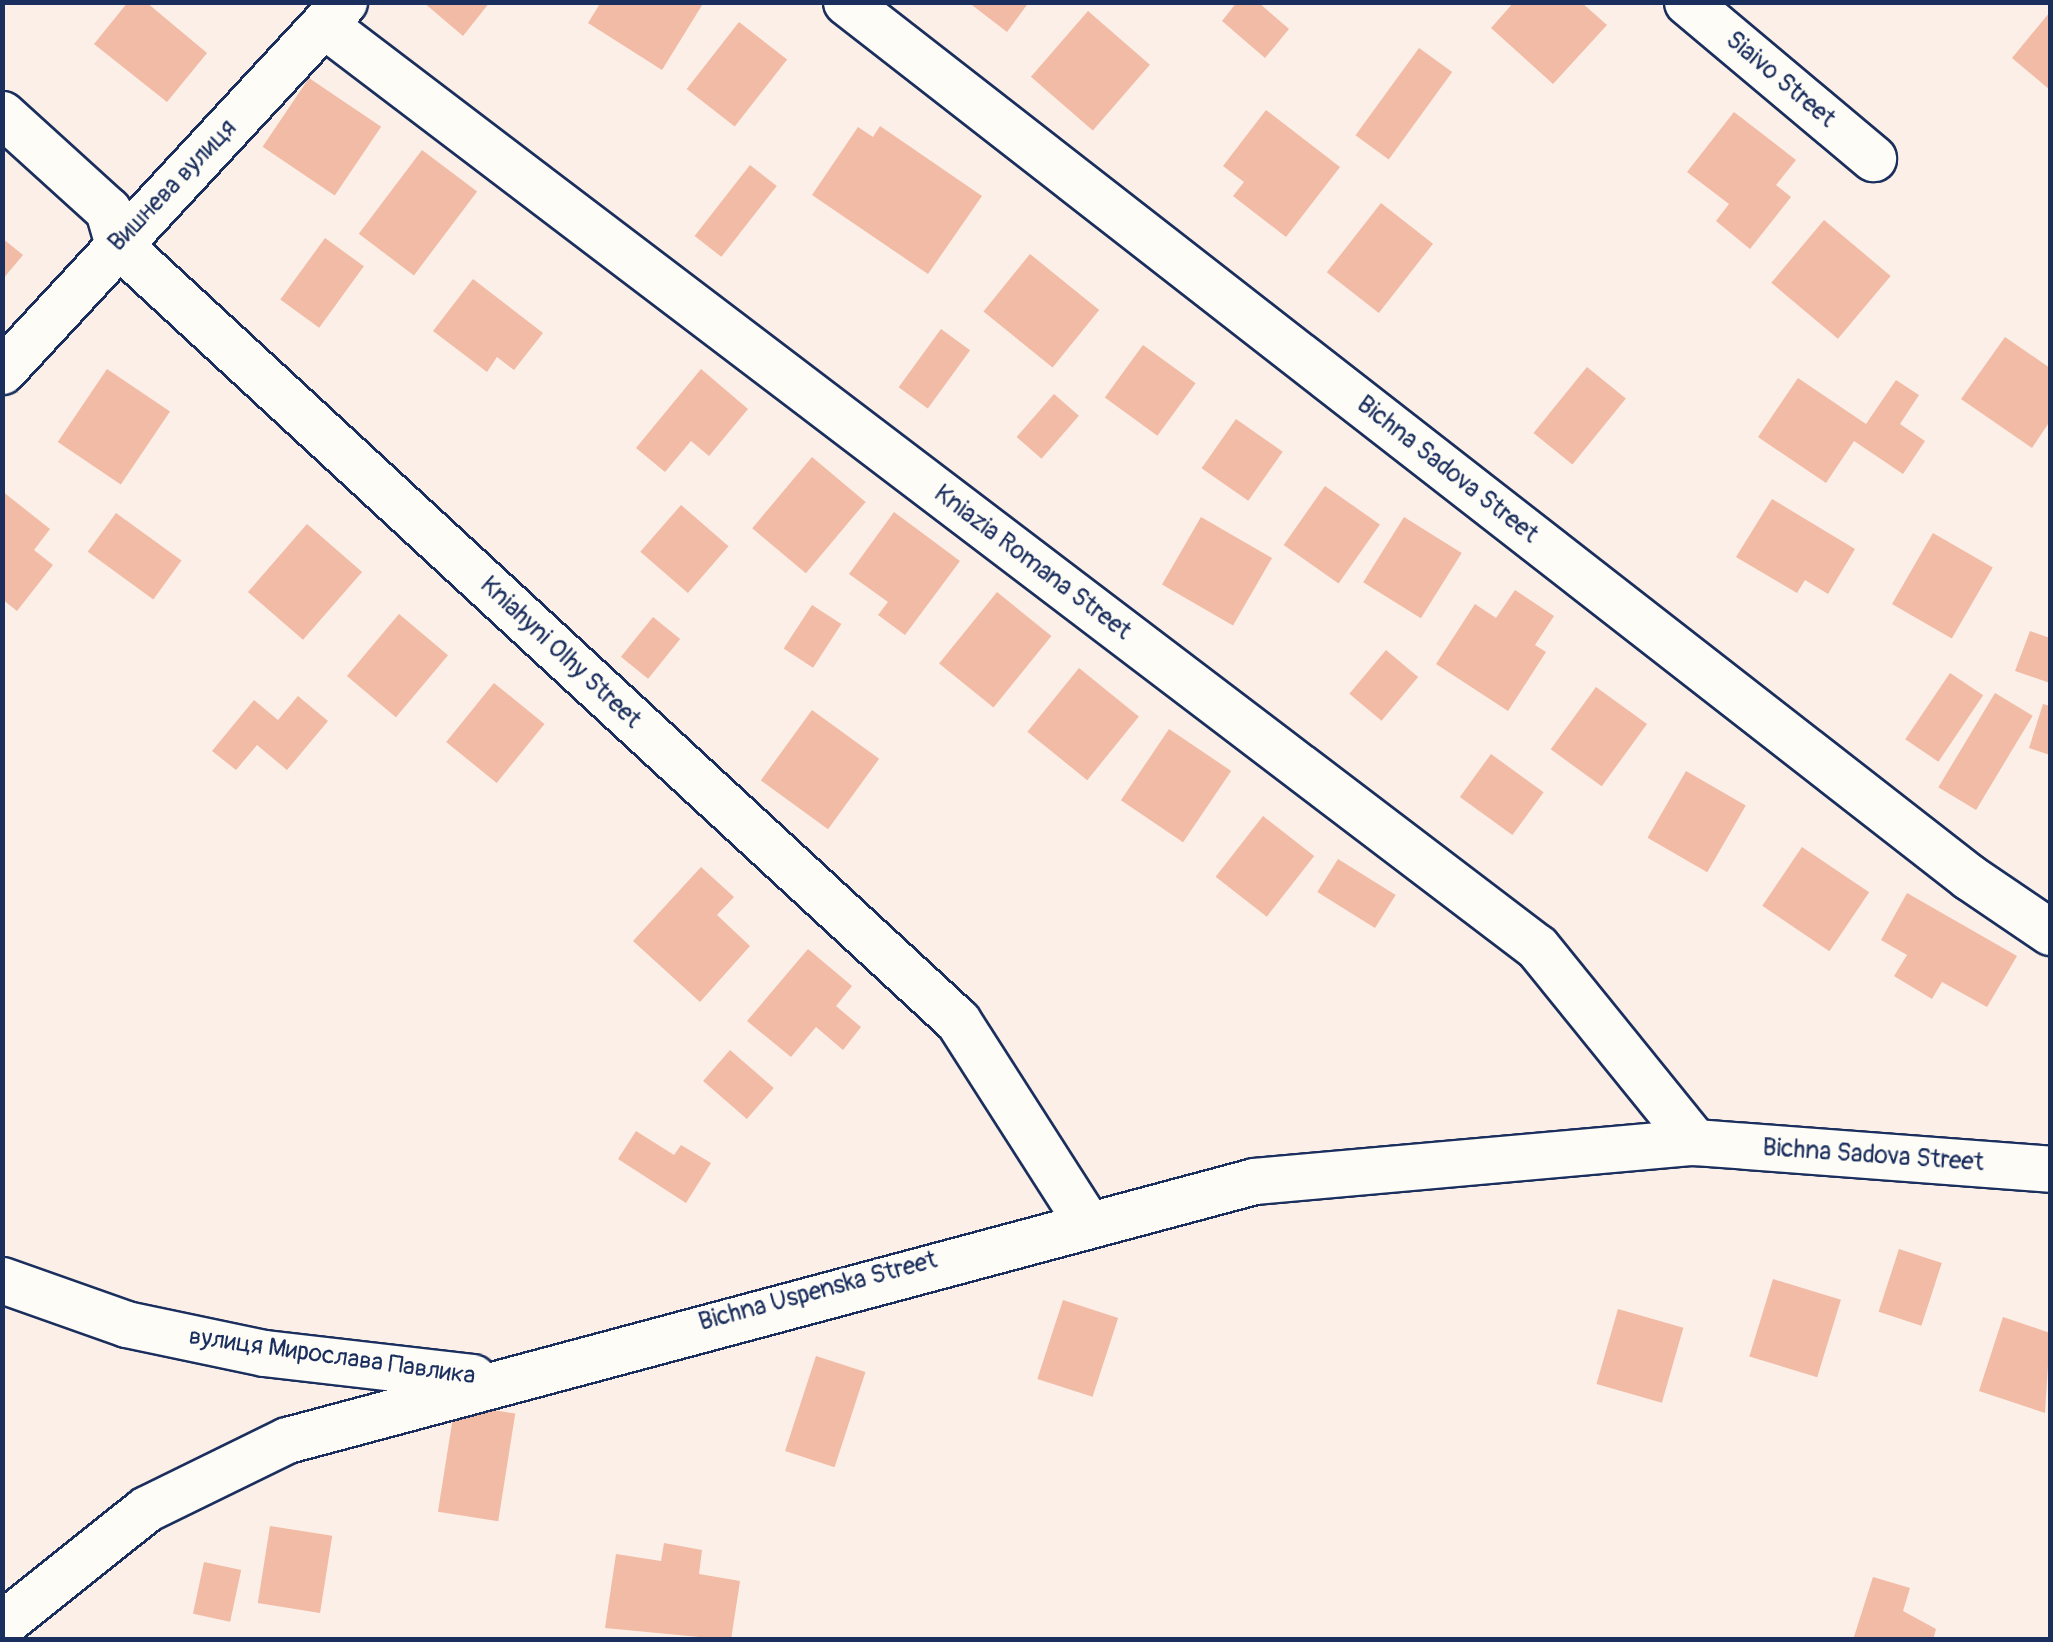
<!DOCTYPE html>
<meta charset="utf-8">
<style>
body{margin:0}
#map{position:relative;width:2053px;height:1642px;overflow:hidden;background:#fbefe7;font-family:Pangolin,sans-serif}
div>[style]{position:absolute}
.building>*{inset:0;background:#f2bba6;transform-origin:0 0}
.roads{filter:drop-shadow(2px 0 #1b2f5e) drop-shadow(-2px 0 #1b2f5e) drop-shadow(0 2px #1b2f5e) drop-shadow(0 -2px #1b2f5e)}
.street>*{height:45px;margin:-22.5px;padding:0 22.5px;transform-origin:22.5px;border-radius:22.5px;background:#fdfcf7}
span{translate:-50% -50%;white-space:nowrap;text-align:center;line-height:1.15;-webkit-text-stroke:8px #fdfcf7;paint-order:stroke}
.street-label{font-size:25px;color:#1b2f5e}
.frame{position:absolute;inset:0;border:5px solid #1b2f5e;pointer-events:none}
</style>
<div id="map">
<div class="building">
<div style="clip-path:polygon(128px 2px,146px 2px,207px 53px,167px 102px,94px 44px)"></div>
<div style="clip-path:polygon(423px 2px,490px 2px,463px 36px)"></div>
<div style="clip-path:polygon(601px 2px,704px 2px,662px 70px,588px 23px)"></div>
<div style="clip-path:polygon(968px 2px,1029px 2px,1007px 32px)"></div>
<div style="clip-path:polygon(1237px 2px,1258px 2px,1289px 29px,1265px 58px,1222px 21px)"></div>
<div style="clip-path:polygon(1514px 2px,1581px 2px,1607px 25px,1553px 84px,1491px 28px)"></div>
<div style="left:1088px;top:11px;width:82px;height:87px;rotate:41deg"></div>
<div style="clip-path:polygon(2050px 12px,2050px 90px,2012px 58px)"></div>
<div style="left:739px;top:22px;width:61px;height:85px;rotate:38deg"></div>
<div style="left:1419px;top:48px;width:41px;height:108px;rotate:36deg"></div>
<div style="left:309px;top:78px;width:87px;height:83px;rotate:34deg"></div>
<div style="clip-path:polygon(1266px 110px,1340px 167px,1286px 237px,1233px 196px,1244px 182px,1223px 166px)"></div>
<div style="clip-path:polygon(1734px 112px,1796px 160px,1776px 185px,1791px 197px,1750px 249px,1716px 221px,1729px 204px,1687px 172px)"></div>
<div style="clip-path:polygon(880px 126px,982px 196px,928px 274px,812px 195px,858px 127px,873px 137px)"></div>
<div style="left:422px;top:150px;width:69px;height:105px;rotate:37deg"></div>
<div style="left:750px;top:165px;width:34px;height:90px;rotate:38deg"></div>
<div style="left:1381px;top:203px;width:66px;height:88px;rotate:38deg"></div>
<div style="left:1824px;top:220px;width:87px;height:82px;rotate:40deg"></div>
<div style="clip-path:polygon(2px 238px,23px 255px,2px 280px)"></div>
<div style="left:325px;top:238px;width:48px;height:76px;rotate:36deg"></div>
<div style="left:1030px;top:254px;width:89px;height:74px;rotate:39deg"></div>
<div style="clip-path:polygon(473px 279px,543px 333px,514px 370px,497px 357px,487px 372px,433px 331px)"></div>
<div style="left:941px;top:329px;width:36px;height:72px;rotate:36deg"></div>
<div style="clip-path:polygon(2005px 337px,2050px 368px,2050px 421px,2032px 448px,1961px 399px)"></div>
<div style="left:1143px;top:345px;width:65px;height:65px;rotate:36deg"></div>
<div style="left:1587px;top:367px;width:50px;height:85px;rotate:39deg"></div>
<div style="left:107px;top:369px;width:76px;height:88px;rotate:34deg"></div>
<div style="clip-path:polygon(701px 369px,748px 409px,709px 456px,691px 441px,665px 472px,636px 448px)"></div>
<div style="clip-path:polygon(1798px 378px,1866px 424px,1896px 380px,1919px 395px,1900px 424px,1925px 441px,1903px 474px,1854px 441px,1826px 483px,1758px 437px)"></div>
<div style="left:1054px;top:394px;width:33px;height:57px;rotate:41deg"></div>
<div style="left:1236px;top:419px;width:57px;height:60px;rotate:35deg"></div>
<div style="left:812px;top:457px;width:70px;height:93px;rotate:40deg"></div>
<div style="left:1325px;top:486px;width:67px;height:72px;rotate:35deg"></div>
<div style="clip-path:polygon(2px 491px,50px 529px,34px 550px,53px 565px,17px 611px,2px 599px)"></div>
<div style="clip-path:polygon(1772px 499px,1855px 549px,1828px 594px,1805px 580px,1797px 593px,1736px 557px)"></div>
<div style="left:681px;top:505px;width:63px;height:62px;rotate:41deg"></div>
<div style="clip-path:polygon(894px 512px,960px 561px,905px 635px,878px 615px,888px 602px,849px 574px)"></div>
<div style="left:116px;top:513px;width:81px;height:48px;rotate:36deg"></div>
<div style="left:1201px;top:517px;width:82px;height:78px;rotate:30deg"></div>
<div style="left:1404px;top:517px;width:68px;height:77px;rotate:32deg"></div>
<div style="left:307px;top:524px;width:73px;height:90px;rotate:41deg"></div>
<div style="left:1933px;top:533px;width:69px;height:82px;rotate:30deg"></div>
<div style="clip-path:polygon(1515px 590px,1554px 616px,1535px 645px,1546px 652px,1508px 711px,1436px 664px,1475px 604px,1496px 618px)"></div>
<div style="left:997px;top:592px;width:70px;height:92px;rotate:39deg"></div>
<div style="left:812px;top:605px;width:35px;height:52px;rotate:33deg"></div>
<div style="left:399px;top:614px;width:64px;height:81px;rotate:40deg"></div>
<div style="left:653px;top:617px;width:35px;height:51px;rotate:39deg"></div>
<div style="clip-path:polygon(2030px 631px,2050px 638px,2050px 683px,2015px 671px)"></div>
<div style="left:1386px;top:650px;width:42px;height:57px;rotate:40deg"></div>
<div style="left:1079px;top:668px;width:77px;height:82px;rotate:39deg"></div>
<div style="left:1950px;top:673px;width:40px;height:80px;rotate:34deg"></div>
<div style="left:494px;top:683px;width:65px;height:76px;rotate:39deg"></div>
<div style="left:1596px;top:687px;width:63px;height:77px;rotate:36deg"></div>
<div style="left:1995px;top:693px;width:44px;height:110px;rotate:31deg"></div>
<div style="clip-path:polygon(298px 696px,328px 721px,287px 770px,257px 745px,236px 770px,212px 751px,254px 700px,278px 720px)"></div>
<div style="clip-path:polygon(2043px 704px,2050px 706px,2050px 755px,2029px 748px)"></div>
<div style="left:812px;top:710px;width:83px;height:87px;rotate:36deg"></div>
<div style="left:1169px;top:729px;width:75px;height:86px;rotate:34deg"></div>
<div style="left:1491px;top:754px;width:65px;height:53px;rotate:36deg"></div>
<div style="left:1686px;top:771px;width:69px;height:77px;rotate:30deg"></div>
<div style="left:1263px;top:816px;width:65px;height:77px;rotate:38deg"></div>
<div style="left:1802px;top:847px;width:81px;height:71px;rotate:34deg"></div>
<div style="left:1338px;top:859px;width:68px;height:39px;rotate:32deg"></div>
<div style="clip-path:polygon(701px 867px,734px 897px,717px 915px,750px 946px,700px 1002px,633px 941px)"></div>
<div style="clip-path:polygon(1907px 893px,2017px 956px,1987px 1007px,1942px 982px,1932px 999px,1894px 976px,1907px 955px,1881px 940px)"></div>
<div style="clip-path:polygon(808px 949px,852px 986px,836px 1006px,861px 1027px,843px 1050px,816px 1027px,791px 1057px,747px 1021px)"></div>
<div style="left:730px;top:1050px;width:58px;height:41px;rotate:41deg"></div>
<div style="clip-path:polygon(636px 1131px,674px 1155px,681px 1145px,711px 1163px,686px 1203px,618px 1159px)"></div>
<div style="left:1899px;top:1249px;width:45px;height:66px;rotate:18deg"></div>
<div style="left:1773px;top:1279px;width:71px;height:81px;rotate:17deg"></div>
<div style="left:1063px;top:1300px;width:58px;height:83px;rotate:18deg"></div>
<div style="left:1618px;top:1309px;width:68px;height:78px;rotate:16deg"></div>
<div style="clip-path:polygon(2003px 1317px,2050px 1333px,2045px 1413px,1979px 1391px)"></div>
<div style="left:816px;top:1356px;width:52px;height:100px;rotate:18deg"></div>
<div style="left:455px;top:1404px;width:61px;height:109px;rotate:9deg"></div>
<div style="left:270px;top:1526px;width:63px;height:78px;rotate:9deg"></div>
<div style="clip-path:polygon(664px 1543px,702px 1550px,699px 1574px,740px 1581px,731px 1640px,605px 1628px,616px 1554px,661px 1561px)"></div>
<div style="left:204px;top:1562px;width:38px;height:53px;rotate:12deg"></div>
<div style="clip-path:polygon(1873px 1577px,1910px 1588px,1903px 1611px,1936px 1629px,1933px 1640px,1853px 1640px)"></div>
</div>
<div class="roads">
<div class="street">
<div style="left:846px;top:2px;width:1424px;rotate:37.92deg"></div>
<div style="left:1969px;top:877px;width:98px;rotate:34.2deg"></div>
<div style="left:1687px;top:2px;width:243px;rotate:40deg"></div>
<div style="left:327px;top:27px;width:1520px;rotate:37.25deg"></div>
<div style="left:1537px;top:947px;width:251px;rotate:51deg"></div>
<div style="left:2px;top:114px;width:143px;rotate:42.2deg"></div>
<div style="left:108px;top:210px;width:35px;rotate:74deg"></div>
<div style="left:118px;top:244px;width:1144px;rotate:42.77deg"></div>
<div style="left:958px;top:1021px;width:237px;rotate:57.4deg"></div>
<div style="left:2px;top:371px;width:503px;rotate:-47.17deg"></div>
<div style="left:2px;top:1280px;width:132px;rotate:19.5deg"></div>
<div style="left:126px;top:1324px;width:141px;rotate:11.9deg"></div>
<div style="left:264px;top:1353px;width:210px;rotate:6.6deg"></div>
<div style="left:2px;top:1624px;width:184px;rotate:-38.6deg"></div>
<div style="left:146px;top:1509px;width:157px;rotate:-26.1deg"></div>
<div style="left:287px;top:1440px;width:1001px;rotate:-14.99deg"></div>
<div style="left:1254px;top:1181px;width:443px;rotate:-5.1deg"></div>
<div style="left:1695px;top:1142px;width:356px;rotate:4.3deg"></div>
</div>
</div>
<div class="street-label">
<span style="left:1780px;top:80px;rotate:40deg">Siaivo Street</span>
<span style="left:173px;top:186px;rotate:-46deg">Вишнева вулиця</span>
<span style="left:1447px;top:470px;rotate:38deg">Bichna Sadova Street</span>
<span style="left:1032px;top:563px;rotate:37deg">Kniazia Romana Street</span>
<span style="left:560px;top:653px;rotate:43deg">Kniahyni Olhy Street</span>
<span style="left:1873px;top:1156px;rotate:4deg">Bichna Sadova Street</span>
<span style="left:818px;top:1292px;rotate:-15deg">Bichna Uspenska Street</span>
<span style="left:332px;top:1357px;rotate:8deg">вулиця Мирослава Павлика</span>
</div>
<div class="frame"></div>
</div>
